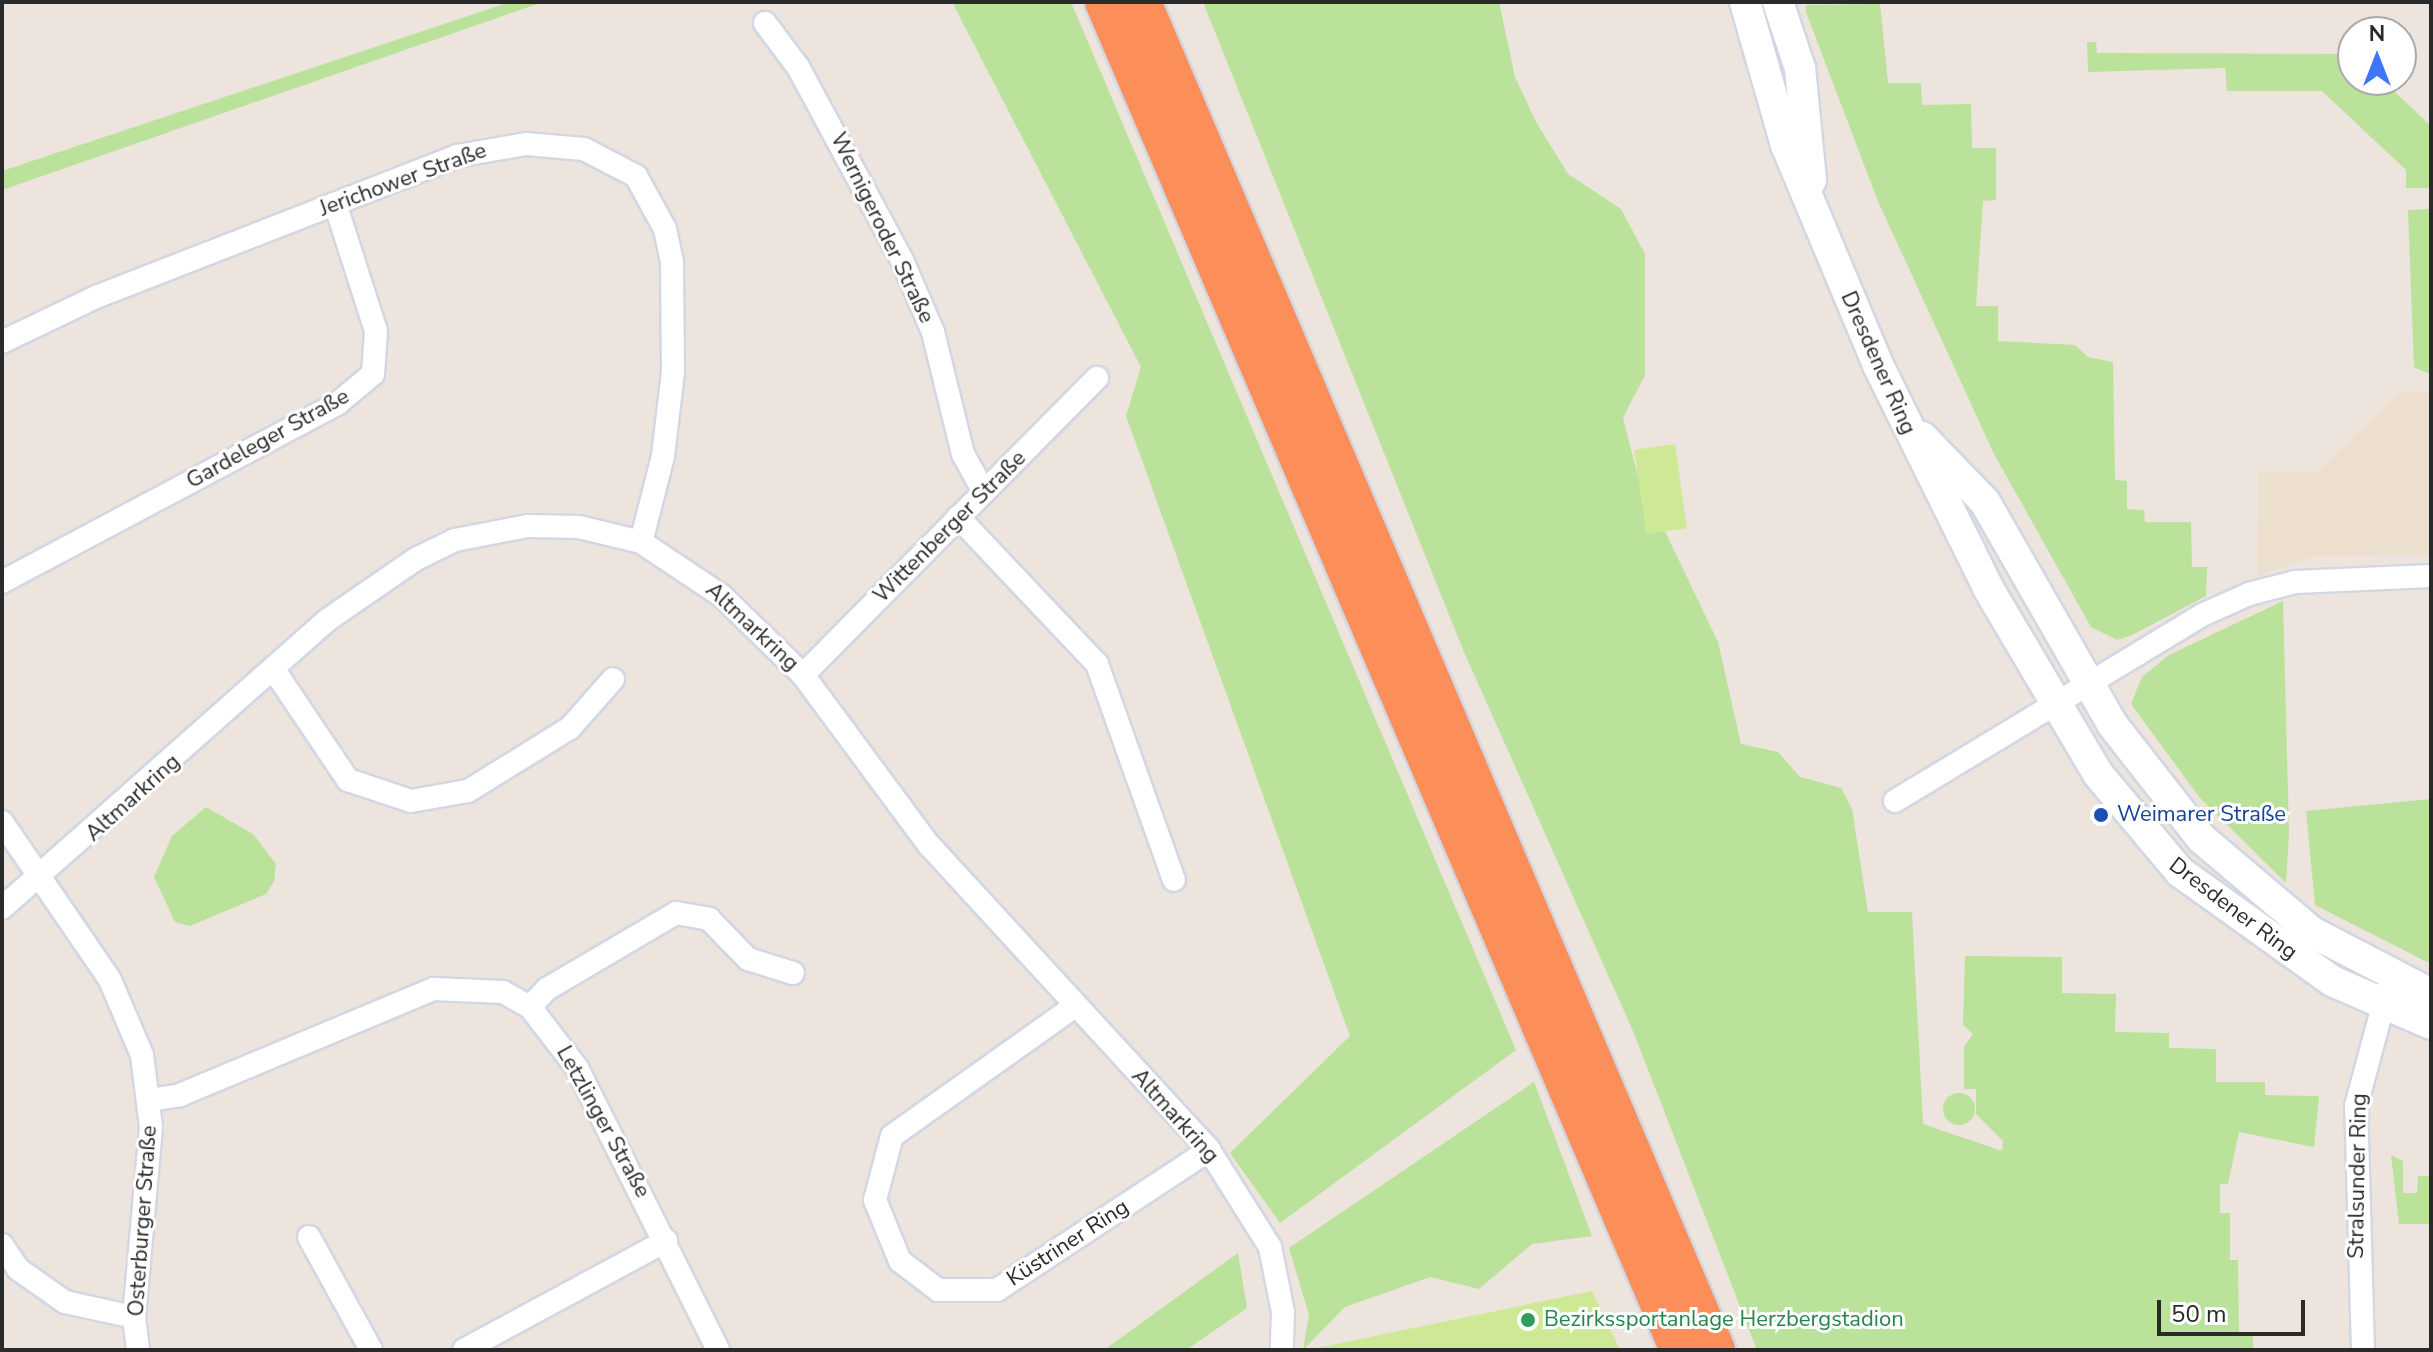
<!DOCTYPE html>
<meta charset="utf-8">
<style>
body{margin:0}
#map{position:relative;width:2433px;height:1352px;overflow:hidden;background:#ece4dd;font-family:"Nunito Sans",sans-serif}
div>[style]{position:absolute}
.education>*{inset:0;background:#eddfcd}
.green>*{inset:0;background:#bae29a}
.round{border-radius:50%}
.pitch>*{inset:0;background:#cee996;transform-origin:0 0}
.roads{filter:drop-shadow(2px 0 #d2d7e3) drop-shadow(-2px 0 #d2d7e3) drop-shadow(0 2px #d2d7e3) drop-shadow(0 -2px #d2d7e3)}
.street>*{height:22px;margin:-11px;padding:0 11px;transform-origin:11px;border-radius:11px;background:#fff}
.secondary>*{height:30px;margin:-15px;padding:0 15px;transform-origin:15px;border-radius:15px;background:#fff}
.highway>*{height:40px;margin:-20px;padding:0 20px;transform-origin:20px;border-radius:20px;background:#fb8e59}
.dots>*{width:22px;height:22px;translate:-50% -50%;box-sizing:border-box;border:4px solid #fff;border-radius:50%}
span{translate:-50% -50%;white-space:nowrap;text-align:center;line-height:1.15;-webkit-text-stroke:6px #fff;paint-order:stroke}
.street-label{font-size:22px;color:#2a2a2a}
.transit-label{font-size:22px;color:#164399}
.left{translate:0 -50%;text-align:left}
.leisure-label{font-size:22px;color:#27864d}
.frame{position:absolute;inset:0;border:4px solid #2a2a2a;pointer-events:none}
.north{position:absolute;left:2337px;top:16px;width:80px;height:80px;box-sizing:border-box;background:#fff;border:2px solid #aaa;border-radius:50%;rotate:0deg;font-size:22px;font-weight:700;line-height:32px;text-align:center;color:#2a2a2a}
.north::after{content:'';display:block;margin:auto;width:28px;height:36px;background:#4075f6;clip-path:polygon(50% 0,100% 100%,50% 72%,0 100%)}
.scale{position:absolute;left:2157px;top:1300px;width:148px;height:36px;box-sizing:border-box;border:4px solid #2a2a2a;border-top:0;padding-left:10px;font-size:24px;line-height:28px;white-space:nowrap;color:#2a2a2a;-webkit-text-stroke:6px #fff;paint-order:stroke}
</style>
<div id="map">
<div class="education">
<div style="clip-path:polygon(2431px 392px,2431px 555px,2315px 556px,2258px 576px,2259px 471px,2319px 471px,2398px 393px)"></div>
</div>
<div class="green">
<div style="clip-path:polygon(510px 2px,543px 2px,2px 190px,2px 171px)"></div>
<div style="clip-path:polygon(952px 2px,1071px 2px,1516px 1050px,1280px 1223px,1230px 1153px,1350px 1036px,1126px 416px,1141px 367px)"></div>
<div style="clip-path:polygon(1203px 2px,1499px 2px,1515px 77px,1536px 122px,1568px 174px,1621px 209px,1645px 254px,1645px 375px,1623px 418px,1637px 473px,1718px 642px,1741px 744px,1778px 752px,1800px 777px,1841px 788px,1852px 809px,1868px 912px,1912px 912px,1923px 1124px,2002px 1151px,2003px 1141px,1976px 1114px,1976px 1089px,1964px 1089px,1964px 1046px,1973px 1034px,1963px 1025px,1965px 956px,2062px 957px,2062px 993px,2116px 994px,2115px 1032px,2169px 1033px,2169px 1048px,2216px 1049px,2216px 1082px,2265px 1082px,2265px 1095px,2319px 1096px,2314px 1147px,2239px 1132px,2228px 1184px,2220px 1184px,2220px 1213px,2230px 1213px,2230px 1260px,2238px 1260px,2239px 1334px,2253px 1334px,2253px 1350px,1757px 1350px,1633px 1031px,1464px 652px)"></div>
<div style="clip-path:polygon(1880px 4px,1888px 83px,1921px 83px,1922px 105px,1971px 104px,1972px 148px,1996px 148px,1996px 200px,1983px 201px,1976px 306px,1998px 306px,1998px 341px,2075px 345px,2088px 357px,2113px 362px,2115px 480px,2127px 481px,2127px 509px,2144px 510px,2145px 522px,2191px 522px,2192px 567px,2207px 567px,2206px 596px,2132px 635px,2117px 640px,2091px 627px,1994px 454px,1877px 199px,1806px 12px,1806px 5px)"></div>
<div style="clip-path:polygon(2087px 42px,2096px 42px,2097px 53px,2353px 54px,2353px 80px,2382px 80px,2431px 126px,2431px 188px,2406px 188px,2406px 170px,2322px 91px,2227px 91px,2225px 68px,2088px 72px)"></div>
<div style="clip-path:polygon(2431px 209px,2431px 372px,2427px 373px,2414px 367px,2408px 210px)"></div>
<div style="clip-path:polygon(2283px 601px,2289px 833px,2286px 883px,2200px 798px,2131px 704px,2142px 677px,2169px 655px)"></div>
<div style="clip-path:polygon(2431px 799px,2431px 964px,2315px 905px,2306px 811px)"></div>
<div style="clip-path:polygon(206px 807px,253px 834px,276px 864px,274px 881px,266px 894px,190px 926px,175px 922px,154px 877px,172px 836px)"></div>
<div style="clip-path:polygon(1534px 1082px,1592px 1236px,1532px 1244px,1479px 1289px,1430px 1277px,1345px 1307px,1303px 1350px,1309px 1315px,1289px 1248px)"></div>
<div class="round" style="left:1943px;top:1093px;width:32px;height:32px"></div>
<div style="clip-path:polygon(2391px 1155px,2403px 1161px,2403px 1193px,2417px 1193px,2418px 1176px,2430px 1176px,2431px 1224px,2399px 1224px)"></div>
<div style="clip-path:polygon(1238px 1253px,1247px 1308px,1186px 1350px,1104px 1350px)"></div>
</div>
<div class="pitch">
<div style="left:1675px;top:444px;width:85px;height:41px;rotate:82deg"></div>
<div style="clip-path:polygon(1592px 1291px,1620px 1350px,1307px 1350px)"></div>
</div>
<div class="roads">
<div class="street">
<div style="left:765px;top:23px;width:55px;rotate:53.1deg"></div>
<div style="left:798px;top:67px;width:219px;rotate:61.7deg"></div>
<div style="left:902px;top:260px;width:78px;rotate:66.7deg"></div>
<div style="left:933px;top:332px;width:126px;rotate:76.2deg"></div>
<div style="left:963px;top:454px;width:43px;rotate:61.1deg"></div>
<div style="left:2px;top:342px;width:104px;rotate:-25.6deg"></div>
<div style="left:96px;top:297px;width:388px;rotate:-21.3deg"></div>
<div style="left:457px;top:156px;width:70px;rotate:-9.9deg"></div>
<div style="left:526px;top:144px;width:58px;rotate:4.9deg"></div>
<div style="left:584px;top:149px;width:59px;rotate:27.4deg"></div>
<div style="left:636px;top:176px;width:60px;rotate:61.3deg"></div>
<div style="left:665px;top:229px;width:33px;rotate:78deg"></div>
<div style="left:672px;top:261px;width:111px;rotate:89.5deg"></div>
<div style="left:673px;top:372px;width:85px;rotate:96.8deg"></div>
<div style="left:663px;top:456px;width:89px;rotate:104.3deg"></div>
<div style="left:958px;top:517px;width:202px;rotate:46.6deg"></div>
<div style="left:1097px;top:664px;width:229px;rotate:70.4deg"></div>
<div style="left:2px;top:582px;width:381px;rotate:-28deg"></div>
<div style="left:338px;top:403px;width:45px;rotate:-39.6deg"></div>
<div style="left:373px;top:374px;width:43px;rotate:-86deg"></div>
<div style="left:376px;top:331px;width:134px;rotate:-107.8deg"></div>
<div style="left:274px;top:670px;width:133px;rotate:56.1deg"></div>
<div style="left:348px;top:780px;width:66px;rotate:18.4deg"></div>
<div style="left:411px;top:801px;width:58px;rotate:-10deg"></div>
<div style="left:468px;top:791px;width:120px;rotate:-31.7deg"></div>
<div style="left:570px;top:728px;width:65px;rotate:-48.7deg"></div>
<div style="left:803px;top:675px;width:418px;rotate:-45.3deg"></div>
<div style="left:1895px;top:801px;width:359px;rotate:-31.2deg"></div>
<div style="left:2202px;top:615px;width:51px;rotate:-24.1deg"></div>
<div style="left:2249px;top:594px;width:48px;rotate:-14.6deg"></div>
<div style="left:2295px;top:582px;width:136px;rotate:-2.5deg"></div>
<div style="left:2px;top:822px;width:191px;rotate:55.6deg"></div>
<div style="left:110px;top:980px;width:82px;rotate:66.9deg"></div>
<div style="left:142px;top:1055px;width:73px;rotate:82.9deg"></div>
<div style="left:151px;top:1127px;width:191px;rotate:95.1deg"></div>
<div style="left:134px;top:1317px;width:33px;rotate:83deg"></div>
<div style="left:2px;top:908px;width:433px;rotate:-41.5deg"></div>
<div style="left:326px;top:621px;width:109px;rotate:-34.6deg"></div>
<div style="left:416px;top:559px;width:43px;rotate:-26deg"></div>
<div style="left:455px;top:540px;width:74px;rotate:-10.9deg"></div>
<div style="left:528px;top:526px;width:51px;rotate:1.1deg"></div>
<div style="left:579px;top:527px;width:64px;rotate:13.6deg"></div>
<div style="left:641px;top:542px;width:97px;rotate:33.7deg"></div>
<div style="left:722px;top:596px;width:113px;rotate:44.3deg"></div>
<div style="left:803px;top:675px;width:212px;rotate:53.5deg"></div>
<div style="left:929px;top:845px;width:414px;rotate:47.4deg"></div>
<div style="left:1209px;top:1150px;width:115px;rotate:57.8deg"></div>
<div style="left:1270px;top:1247px;width:66px;rotate:78.7deg"></div>
<div style="left:1283px;top:1312px;width:38px;rotate:92deg"></div>
<div style="left:1075px;top:1006px;width:224px;rotate:144.6deg"></div>
<div style="left:892px;top:1136px;width:66px;rotate:104.9deg"></div>
<div style="left:875px;top:1200px;width:66px;rotate:67.7deg"></div>
<div style="left:900px;top:1261px;width:48px;rotate:37.3deg"></div>
<div style="left:938px;top:1290px;width:59px"></div>
<div style="left:997px;top:1290px;width:254px;rotate:-33.4deg"></div>
<div style="left:530px;top:1007px;width:25px;rotate:-47deg"></div>
<div style="left:547px;top:989px;width:150px;rotate:-30.5deg"></div>
<div style="left:676px;top:913px;width:34px;rotate:10deg"></div>
<div style="left:709px;top:919px;width:56px;rotate:45.7deg"></div>
<div style="left:748px;top:959px;width:47px;rotate:17.3deg"></div>
<div style="left:150px;top:1100px;width:30px;rotate:-9deg"></div>
<div style="left:180px;top:1095px;width:275px;rotate:-22.7deg"></div>
<div style="left:434px;top:989px;width:69px;rotate:2.5deg"></div>
<div style="left:503px;top:992px;width:31px;rotate:29deg"></div>
<div style="left:530px;top:1007px;width:77px;rotate:52.4deg"></div>
<div style="left:577px;top:1068px;width:315px;rotate:63.4deg"></div>
<div style="left:309px;top:1237px;width:129px;rotate:61.2deg"></div>
<div style="left:2px;top:1245px;width:29px;rotate:56deg"></div>
<div style="left:18px;top:1269px;width:57px;rotate:35.1deg"></div>
<div style="left:65px;top:1302px;width:71px;rotate:12.3deg"></div>
<div style="left:464px;top:1350px;width:230px;rotate:-28.4deg"></div>
<div style="left:2363px;top:1350px;width:244px;rotate:-91.6deg"></div>
<div style="left:2356px;top:1106px;width:119px;rotate:-74.9deg"></div>
</div>
<div class="secondary">
<div style="left:1745px;top:2px;width:149px;rotate:74deg"></div>
<div style="left:1786px;top:145px;width:238px;rotate:67.3deg"></div>
<div style="left:1878px;top:365px;width:249px;rotate:63.7deg"></div>
<div style="left:1988px;top:588px;width:216px;rotate:59.4deg"></div>
<div style="left:2098px;top:774px;width:128px;rotate:50.1deg"></div>
<div style="left:2180px;top:872px;width:187px;rotate:35.6deg"></div>
<div style="left:2332px;top:981px;width:108px;rotate:23.5deg"></div>
<div style="left:1778px;top:2px;width:70px;rotate:71.6deg"></div>
<div style="left:1800px;top:68px;width:113px;rotate:84.4deg"></div>
<div style="left:1922px;top:437px;width:91px;rotate:45.9deg"></div>
<div style="left:1985px;top:502px;width:256px;rotate:60.2deg"></div>
<div style="left:2112px;top:724px;width:146px;rotate:52deg"></div>
<div style="left:2202px;top:839px;width:144px;rotate:40.2deg"></div>
<div style="left:2312px;top:932px;width:134px;rotate:27.5deg"></div>
</div>
<div class="highway">
<div style="left:1105px;top:2px;width:1466px;rotate:66.9deg"></div>
<div style="left:1141px;top:2px;width:1465px;rotate:66.93deg"></div>
</div>
</div>
<div class="dots">
<div style="left:2101px;top:815px;background:#1a4fb4"></div>
<div style="left:1528px;top:1320px;background:#2e9e5b"></div>
</div>
<div class="street-label">
<span style="left:403px;top:180px;rotate:-20deg">Jerichower Straße</span>
<span style="left:882px;top:228px;rotate:64deg">Wernigeroder Straße</span>
<span style="left:1878px;top:363px;rotate:66deg">Dresdener Ring</span>
<span style="left:268px;top:439px;rotate:-29deg">Gardeleger Straße</span>
<span style="left:950px;top:527px;rotate:-45deg">Wittenberger Straße</span>
<span style="left:752px;top:627px;rotate:43deg">Altmarkring</span>
<span style="left:133px;top:798px;rotate:-42deg">Altmarkring</span>
<span style="left:2233px;top:909px;rotate:37deg">Dresdener Ring</span>
<span style="left:1175px;top:1116px;rotate:48deg">Altmarkring</span>
<span style="left:603px;top:1122px;rotate:61deg">Letzlinger Straße</span>
<span style="left:2358px;top:1176px;rotate:-89deg">Stralsunder Ring</span>
<span style="left:143px;top:1221px;rotate:-86deg">Osterburger Straße</span>
<span style="left:1068px;top:1243px;rotate:-33deg">Küstriner Ring</span>
</div>
<div class="transit-label">
<span class="left" style="left:2117px;top:815px">Weimarer Straße</span>
</div>
<div class="leisure-label">
<span class="left" style="left:1544px;top:1320px">Bezirkssportanlage Herzbergstadion</span>
</div>
<div class="frame"></div>
<div class="north">N</div>
<div class="scale">50 m</div>
</div>
